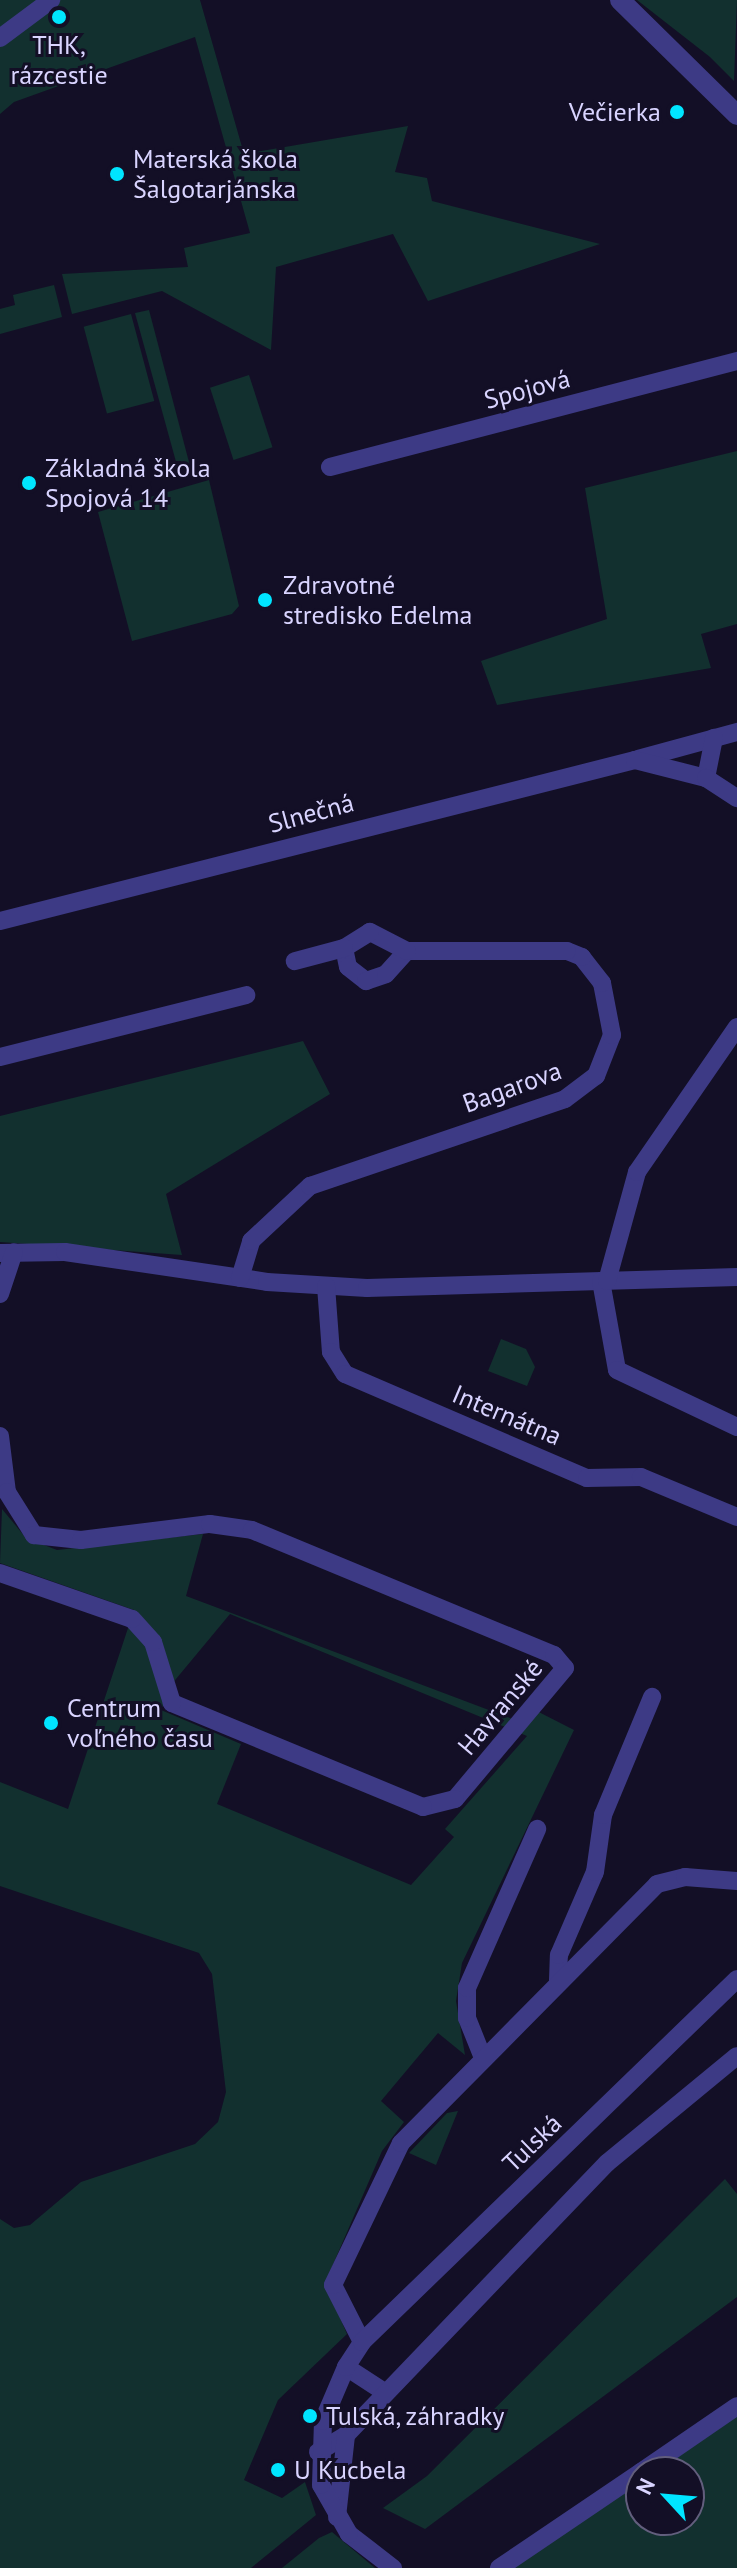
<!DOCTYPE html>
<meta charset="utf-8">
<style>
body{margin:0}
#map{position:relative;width:737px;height:2568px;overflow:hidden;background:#130f26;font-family:"PT Sans",sans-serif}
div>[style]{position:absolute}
.green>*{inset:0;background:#12302f;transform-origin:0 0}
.minor>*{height:18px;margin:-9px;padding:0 9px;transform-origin:9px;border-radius:9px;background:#3d3a85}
.tertiary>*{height:20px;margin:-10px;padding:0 10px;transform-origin:10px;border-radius:10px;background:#3d3a85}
.dots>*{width:22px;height:22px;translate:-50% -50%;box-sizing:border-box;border:4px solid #130f26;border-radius:50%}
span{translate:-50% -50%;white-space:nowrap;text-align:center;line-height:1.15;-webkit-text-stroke:6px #130f26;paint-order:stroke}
.poi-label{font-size:26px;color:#d9d4ff}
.right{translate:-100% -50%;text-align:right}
.left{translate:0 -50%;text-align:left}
.street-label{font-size:26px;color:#d9d4ff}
.north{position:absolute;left:625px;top:2456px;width:80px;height:80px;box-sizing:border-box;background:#130f26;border:2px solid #625e7d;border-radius:50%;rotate:296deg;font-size:22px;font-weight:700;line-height:32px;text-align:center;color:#d9d4ff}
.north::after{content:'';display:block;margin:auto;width:28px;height:36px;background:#00e5ff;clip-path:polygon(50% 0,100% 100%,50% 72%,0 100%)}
</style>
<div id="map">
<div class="green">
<div style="clip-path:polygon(0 0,200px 0,244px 154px,408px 126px,395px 172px,427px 178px,432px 201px,600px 244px,428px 301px,393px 234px,276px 267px,271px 350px,162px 291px,72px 314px,62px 274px,188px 267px,184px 248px,250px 233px,195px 37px,14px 102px,0 114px)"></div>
<div style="clip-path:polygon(637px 0,737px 0,734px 81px,710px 57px)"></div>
<div style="clip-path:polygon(54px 285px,62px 317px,0 334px,0 309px,15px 305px,13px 295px)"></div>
<div style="clip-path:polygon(149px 310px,190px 466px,178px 469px,135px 313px)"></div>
<div style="left:131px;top:314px;width:90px;height:49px;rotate:75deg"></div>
<div style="left:249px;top:375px;width:76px;height:41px;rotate:72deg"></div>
<div style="clip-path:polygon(737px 451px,737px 624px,701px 634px,711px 668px,497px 705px,481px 661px,607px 619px,585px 488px)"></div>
<div style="clip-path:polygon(209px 480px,239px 606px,232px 614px,132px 641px,98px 512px)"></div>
<div style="clip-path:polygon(303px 1041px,330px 1094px,166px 1194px,182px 1255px,0 1242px,0 1116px)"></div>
<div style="clip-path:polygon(501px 1339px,526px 1349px,535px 1367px,527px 1386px,488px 1371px)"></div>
<div style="clip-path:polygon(evenodd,2px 1509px,26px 1538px,57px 1550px,203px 1534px,186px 1596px,518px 1721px,525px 1705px,574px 1730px,462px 1963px,456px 2001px,465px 2055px,438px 2033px,381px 2101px,404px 2122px,382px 2151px,325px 2283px,347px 2334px,278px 2400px,244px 2480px,282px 2498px,305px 2482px,316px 2515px,251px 2568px,0 2568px,0 2219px,14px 2228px,30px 2225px,81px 2182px,195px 2144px,218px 2122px,226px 2092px,212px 1974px,199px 1953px,0 1886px,0 1782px,68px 1809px,134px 1610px,0 1563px,2px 1509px,230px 1614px,527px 1736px,445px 1829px,454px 1837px,411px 1885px,217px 1804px,241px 1744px,161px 1710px,171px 1685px,230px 1614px)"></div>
<div style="clip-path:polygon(458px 2111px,436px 2165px,409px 2153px,447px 2113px)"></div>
<div style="clip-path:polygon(725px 2179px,737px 2194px,737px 2297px,425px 2529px,383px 2508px,427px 2476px)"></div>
<div style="clip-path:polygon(737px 2415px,737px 2568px,510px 2568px,641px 2481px,641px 2520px,689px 2520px,689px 2472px,654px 2472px)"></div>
<div style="clip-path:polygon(332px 2532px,375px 2568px,282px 2568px,319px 2538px)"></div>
</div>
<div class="minor">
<div style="left:0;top:38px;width:64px;rotate:-36.7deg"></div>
<div style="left:330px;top:467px;width:421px;rotate:-14.6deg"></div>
<div style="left:638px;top:759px;width:103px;rotate:-15.3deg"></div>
<div style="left:706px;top:778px;width:41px;rotate:-78.7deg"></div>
<div style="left:0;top:921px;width:655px;rotate:-14.23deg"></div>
<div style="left:635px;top:760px;width:73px;rotate:14.2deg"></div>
<div style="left:706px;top:778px;width:37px;rotate:33deg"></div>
<div style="left:344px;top:948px;width:19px;rotate:78deg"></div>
<div style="left:348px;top:967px;width:23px;rotate:38deg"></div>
<div style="left:366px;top:981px;width:21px;rotate:-19deg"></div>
<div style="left:386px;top:974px;width:31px;rotate:-48deg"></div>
<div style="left:0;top:1057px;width:254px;rotate:-14.1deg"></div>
<div style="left:0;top:1253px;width:65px;rotate:-0.9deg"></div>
<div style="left:65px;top:1252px;width:204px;rotate:8.4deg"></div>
<div style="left:267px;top:1282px;width:100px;rotate:3.4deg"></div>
<div style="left:367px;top:1288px;width:370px;rotate:-1.7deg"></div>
<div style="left:240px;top:1278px;width:39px;rotate:-73deg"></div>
<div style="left:251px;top:1241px;width:81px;rotate:-43deg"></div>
<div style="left:310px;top:1186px;width:269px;rotate:-18.8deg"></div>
<div style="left:565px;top:1099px;width:39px;rotate:-37deg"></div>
<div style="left:596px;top:1076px;width:44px;rotate:-68.7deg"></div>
<div style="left:612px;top:1035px;width:53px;rotate:-100.9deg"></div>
<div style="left:602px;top:983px;width:33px;rotate:-128deg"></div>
<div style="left:582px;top:957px;width:16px;rotate:-158deg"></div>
<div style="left:567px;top:951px;width:160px;rotate:180deg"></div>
<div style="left:407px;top:951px;width:42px;rotate:-152.8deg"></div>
<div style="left:370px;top:932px;width:31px;rotate:148deg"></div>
<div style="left:344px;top:948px;width:51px;rotate:165.1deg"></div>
<div style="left:601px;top:1281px;width:90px;rotate:79.8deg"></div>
<div style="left:617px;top:1370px;width:133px;rotate:25.4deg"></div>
<div style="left:607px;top:1281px;width:113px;rotate:-74.6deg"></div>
<div style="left:637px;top:1172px;width:176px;rotate:-55.4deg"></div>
<div style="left:326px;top:1286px;width:66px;rotate:85.7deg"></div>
<div style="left:331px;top:1352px;width:26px;rotate:58deg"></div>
<div style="left:345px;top:1374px;width:263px;rotate:23.3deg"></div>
<div style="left:587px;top:1478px;width:54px;rotate:-1.1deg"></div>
<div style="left:641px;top:1477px;width:104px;rotate:22.6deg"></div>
<div style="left:0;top:1294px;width:44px;rotate:-71.6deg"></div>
<div style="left:0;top:1436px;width:56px;rotate:82.9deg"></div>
<div style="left:7px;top:1492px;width:51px;rotate:57.9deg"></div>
<div style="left:34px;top:1535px;width:47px;rotate:6.1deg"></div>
<div style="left:81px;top:1540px;width:130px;rotate:-7.1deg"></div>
<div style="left:210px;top:1524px;width:42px;rotate:8.1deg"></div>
<div style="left:252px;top:1530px;width:327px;rotate:22.5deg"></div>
<div style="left:554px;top:1655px;width:17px;rotate:50deg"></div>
<div style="left:565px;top:1668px;width:171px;rotate:130deg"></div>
<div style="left:455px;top:1799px;width:33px;rotate:166deg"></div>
<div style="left:423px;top:1807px;width:272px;rotate:-157.5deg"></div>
<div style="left:172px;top:1703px;width:64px;rotate:-107.3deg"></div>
<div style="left:153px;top:1642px;width:31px;rotate:-132deg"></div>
<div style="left:132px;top:1619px;width:140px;rotate:-160.8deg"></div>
<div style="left:558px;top:1980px;width:25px;rotate:-88deg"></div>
<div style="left:559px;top:1955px;width:90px;rotate:-66.6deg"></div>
<div style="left:595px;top:1872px;width:58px;rotate:-82deg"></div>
<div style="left:603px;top:1815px;width:128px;rotate:-67.4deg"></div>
<div style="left:483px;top:2058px;width:43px;rotate:-111.8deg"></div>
<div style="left:467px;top:2018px;width:30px;rotate:-90deg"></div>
<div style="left:467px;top:1988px;width:174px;rotate:-66.2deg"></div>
<div style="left:362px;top:2342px;width:64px;rotate:-117deg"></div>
<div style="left:333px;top:2285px;width:157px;rotate:-64.4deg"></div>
<div style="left:401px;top:2143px;width:364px;rotate:-45.3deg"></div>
<div style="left:657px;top:1884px;width:29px;rotate:-14deg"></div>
<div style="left:685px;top:1877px;width:52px;rotate:4.4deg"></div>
<div style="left:346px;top:2367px;width:44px;rotate:33deg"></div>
<div style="left:318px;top:2452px;width:33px;rotate:-31deg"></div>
<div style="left:346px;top:2435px;width:377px;rotate:-46.2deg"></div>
<div style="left:607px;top:2163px;width:168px;rotate:-39.5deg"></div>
<div style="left:641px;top:2472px;width:116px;rotate:-34.5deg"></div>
<div style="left:337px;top:2517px;width:82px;rotate:-83.7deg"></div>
<div style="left:393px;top:2568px;width:56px;rotate:-142.3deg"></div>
<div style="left:349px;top:2534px;width:56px;rotate:-119.7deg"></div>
<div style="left:321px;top:2485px;width:64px;rotate:-88.2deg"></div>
<div style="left:323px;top:2421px;width:59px;rotate:-66.9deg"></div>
<div style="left:346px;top:2367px;width:30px;rotate:-57deg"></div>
<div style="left:362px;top:2342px;width:522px;rotate:-44.07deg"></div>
<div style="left:499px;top:2568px;width:171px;rotate:-34.1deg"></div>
</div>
<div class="tertiary">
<div style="left:620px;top:0;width:164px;rotate:44.5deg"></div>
</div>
<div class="dots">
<div style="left:59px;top:17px;background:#00e5ff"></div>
<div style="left:677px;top:112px;background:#00e5ff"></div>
<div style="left:117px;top:174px;background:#00e5ff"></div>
<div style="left:29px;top:483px;background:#00e5ff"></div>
<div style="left:265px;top:600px;background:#00e5ff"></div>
<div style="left:51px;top:1723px;background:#00e5ff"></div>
<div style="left:310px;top:2416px;background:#00e5ff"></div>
<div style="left:278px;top:2470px;background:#00e5ff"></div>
</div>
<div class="poi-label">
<span style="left:59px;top:60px">THK,<br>rázcestie</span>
<span class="right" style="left:661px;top:112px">Večierka</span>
<span class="left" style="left:133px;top:174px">Materská škola<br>Šalgotarjánska</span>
<span class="left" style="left:45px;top:483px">Základná škola<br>Spojová 14</span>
<span class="left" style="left:283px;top:600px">Zdravotné<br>stredisko Edelma</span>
<span class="left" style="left:67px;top:1723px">Centrum<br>voľného času</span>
<span class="left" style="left:326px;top:2416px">Tulská, záhradky</span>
<span class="left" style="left:294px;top:2470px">U Kucbela</span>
</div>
<div class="street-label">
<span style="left:527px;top:389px;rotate:-15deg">Spojová</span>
<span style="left:311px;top:813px;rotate:-15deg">Slnečná</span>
<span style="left:512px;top:1087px;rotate:-20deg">Bagarova</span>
<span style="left:507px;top:1415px;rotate:23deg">Internátna</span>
<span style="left:500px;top:1707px;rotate:-50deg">Havranské</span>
<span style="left:532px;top:2143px;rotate:-44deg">Tulská</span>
</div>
<div class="north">N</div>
</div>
